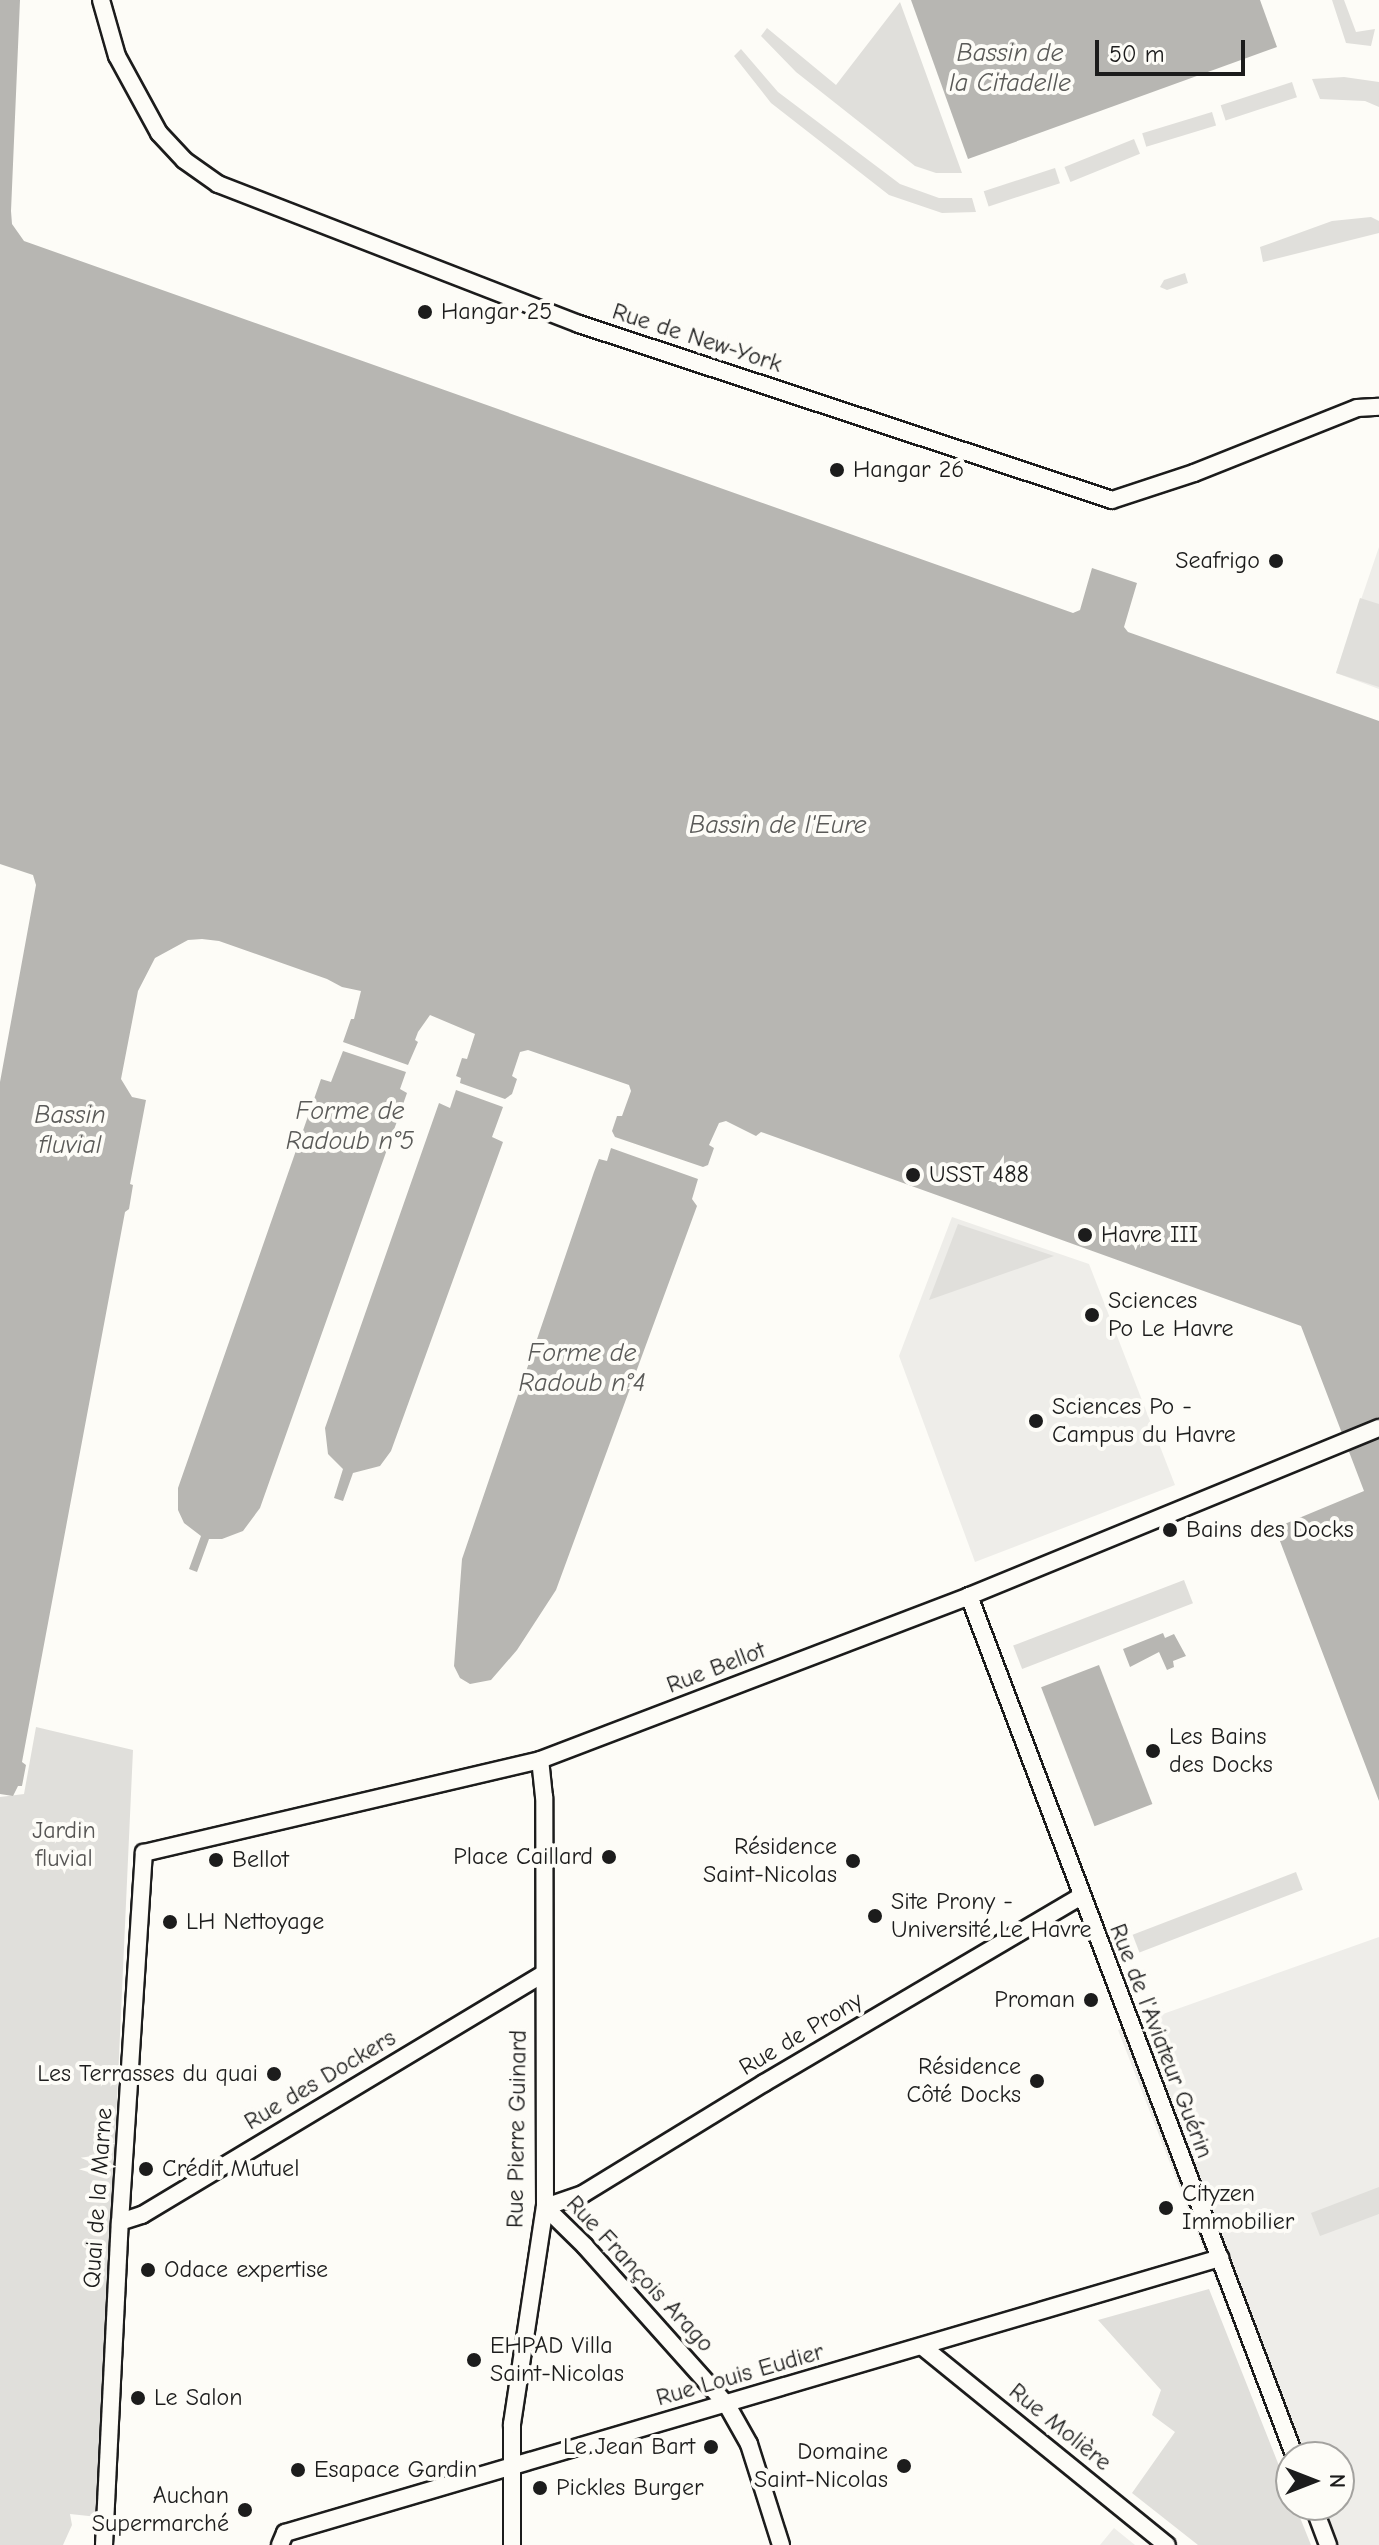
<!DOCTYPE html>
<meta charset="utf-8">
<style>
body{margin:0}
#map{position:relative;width:1379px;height:2545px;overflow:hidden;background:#fdfcf7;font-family:"Comic Neue",sans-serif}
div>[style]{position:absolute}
.built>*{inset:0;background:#eeede9}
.green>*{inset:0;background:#e0dfdb;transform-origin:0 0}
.water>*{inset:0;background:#b7b6b2;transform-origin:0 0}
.roads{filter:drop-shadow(2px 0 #1c1c1c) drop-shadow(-2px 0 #1c1c1c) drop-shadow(0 2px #1c1c1c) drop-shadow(0 -2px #1c1c1c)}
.minor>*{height:16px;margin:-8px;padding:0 8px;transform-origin:8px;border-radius:8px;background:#fdfcf7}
.dots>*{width:22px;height:22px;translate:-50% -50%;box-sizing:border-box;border:4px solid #fdfcf7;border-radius:50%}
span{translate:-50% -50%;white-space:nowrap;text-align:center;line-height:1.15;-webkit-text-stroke:8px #fdfcf7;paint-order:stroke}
.poi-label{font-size:24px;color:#1c1c1c}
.left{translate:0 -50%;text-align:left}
.right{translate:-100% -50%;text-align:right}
.street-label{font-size:24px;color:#1c1c1c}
.park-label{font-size:24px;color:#575655}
.water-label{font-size:26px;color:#5a5a58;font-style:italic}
.north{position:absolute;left:1275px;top:2441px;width:80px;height:80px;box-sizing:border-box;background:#fdfcf7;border:2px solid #a3a29f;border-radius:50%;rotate:90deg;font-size:22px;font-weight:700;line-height:32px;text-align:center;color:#1c1c1c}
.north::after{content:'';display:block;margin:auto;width:28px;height:36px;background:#1c1c1c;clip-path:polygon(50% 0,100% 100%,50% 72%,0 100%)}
.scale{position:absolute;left:1095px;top:40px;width:150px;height:36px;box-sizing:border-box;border:4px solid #1c1c1c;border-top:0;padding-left:10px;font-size:24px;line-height:28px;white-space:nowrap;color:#1c1c1c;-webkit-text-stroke:6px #fdfcf7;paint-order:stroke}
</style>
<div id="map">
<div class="built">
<div style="clip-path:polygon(1379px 547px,1379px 689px,1336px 673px)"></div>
<div style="clip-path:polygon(952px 1217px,1089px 1264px,1175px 1485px,975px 1562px,899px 1356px)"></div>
<div style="clip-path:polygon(1379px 1937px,1379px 2545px,1319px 2545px,1303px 2505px,1339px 2505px,1339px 2457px,1291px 2457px,1291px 2473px,1118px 2030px)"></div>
<div style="clip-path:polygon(1114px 2528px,1135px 2545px,1100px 2545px)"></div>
</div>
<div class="green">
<div style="clip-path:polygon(1332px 0,1344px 0,1356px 32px,1375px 29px,1371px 46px,1346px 43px)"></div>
<div style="clip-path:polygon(900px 2px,962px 173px,936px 173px,915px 166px,796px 72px,761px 36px,767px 28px,836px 85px)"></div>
<div style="clip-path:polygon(741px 49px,778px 92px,900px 184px,939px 198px,972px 198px,976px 212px,942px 213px,889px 195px,771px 103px,734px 56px)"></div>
<div style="clip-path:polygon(1344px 77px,1379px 82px,1379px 107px,1365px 101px,1320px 99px,1312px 79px)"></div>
<div style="left:1292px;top:82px;width:16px;height:75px;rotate:72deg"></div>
<div style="left:1212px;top:112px;width:14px;height:73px;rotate:73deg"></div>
<div style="left:1134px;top:139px;width:16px;height:75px;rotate:68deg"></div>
<div style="left:1055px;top:168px;width:16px;height:75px;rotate:72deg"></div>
<div style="clip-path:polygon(1371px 217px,1379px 221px,1379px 233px,1263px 262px,1260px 247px,1332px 221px)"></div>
<div style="clip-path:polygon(1185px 273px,1188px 283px,1167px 290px,1160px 287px,1164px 280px)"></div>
<div style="clip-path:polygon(1360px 598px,1379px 604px,1379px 687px,1336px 673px)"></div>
<div style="clip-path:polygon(958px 1224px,1054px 1256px,929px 1300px)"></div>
<div style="left:1184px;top:1580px;width:25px;height:183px;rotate:69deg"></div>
<div style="clip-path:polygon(36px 1727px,133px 1750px,98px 2517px,70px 2514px,72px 2525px,63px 2545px,0 2545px,0 1797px,24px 1794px)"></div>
<div style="left:1296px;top:1872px;width:19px;height:175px;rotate:69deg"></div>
<div style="clip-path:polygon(1379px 2187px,1379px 2214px,1320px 2236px,1311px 2213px)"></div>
<div style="clip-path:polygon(1209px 2289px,1291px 2496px,1291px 2505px,1295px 2505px,1311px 2545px,1198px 2545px,1132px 2493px,1175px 2432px,1152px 2415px,1161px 2390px,1098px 2320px)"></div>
</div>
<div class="water">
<div style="clip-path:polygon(0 0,20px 0,11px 211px,12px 224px,24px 241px,1073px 613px,1080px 610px,1092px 568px,1137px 583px,1124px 627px,1128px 632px,1379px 721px,1379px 1801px,1275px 1528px,1364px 1491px,1301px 1326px,761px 1132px,756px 1136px,726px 1121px,719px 1123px,709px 1145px,714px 1148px,708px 1165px,703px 1167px,615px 1137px,612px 1131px,617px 1116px,622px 1116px,631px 1091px,629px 1085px,528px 1050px,520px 1052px,512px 1076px,517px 1079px,512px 1094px,505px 1099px,460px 1083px,461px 1078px,456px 1076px,462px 1058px,467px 1059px,475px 1034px,430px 1015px,418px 1032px,415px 1040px,418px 1042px,408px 1065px,343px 1042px,351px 1019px,354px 1019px,361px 991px,342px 987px,327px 979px,219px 941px,202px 939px,188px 940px,155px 958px,138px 991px,121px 1079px,132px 1097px,146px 1100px,130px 1184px,133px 1185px,129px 1209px,125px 1212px,22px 1762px,26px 1765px,22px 1786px,18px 1786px,13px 1796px,0 1794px,0 1082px,36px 885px,33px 875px,0 864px)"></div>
<div style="clip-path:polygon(911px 0,1260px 0,1277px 47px,968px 159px)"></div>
<div style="clip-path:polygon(343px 1051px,406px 1072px,400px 1089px,407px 1093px,260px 1508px,243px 1531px,222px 1539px,209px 1539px,197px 1572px,189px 1569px,201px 1536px,184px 1523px,178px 1510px,178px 1488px,321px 1079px,331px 1082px)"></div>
<div style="clip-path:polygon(456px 1090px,503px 1107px,492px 1137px,503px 1142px,391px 1451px,380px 1466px,353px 1473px,343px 1501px,334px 1498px,343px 1469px,328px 1454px,325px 1428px,439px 1103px,450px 1108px)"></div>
<div style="clip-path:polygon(611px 1148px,698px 1179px,692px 1199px,697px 1206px,556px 1590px,517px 1650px,491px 1680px,470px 1684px,460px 1678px,454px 1666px,462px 1559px,594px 1172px,599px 1159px,607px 1161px)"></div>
<div style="clip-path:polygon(1163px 1633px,1165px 1638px,1174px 1634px,1186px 1656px,1173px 1661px,1174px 1667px,1167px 1670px,1159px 1652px,1130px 1667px,1123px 1649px)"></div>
<div style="left:1099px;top:1665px;width:149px;height:62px;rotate:69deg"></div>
</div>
<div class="roads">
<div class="minor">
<div style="left:101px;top:0;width:58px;rotate:74.1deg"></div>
<div style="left:117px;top:56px;width:88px;rotate:61.4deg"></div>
<div style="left:159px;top:133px;width:37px;rotate:47deg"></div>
<div style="left:184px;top:160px;width:42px;rotate:35.2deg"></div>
<div style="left:218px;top:184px;width:387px;rotate:21.2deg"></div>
<div style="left:579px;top:324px;width:561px;rotate:18.27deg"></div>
<div style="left:1112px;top:500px;width:86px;rotate:-18.2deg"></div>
<div style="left:1194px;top:473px;width:175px;rotate:-21.7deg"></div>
<div style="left:1357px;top:408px;width:22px;rotate:-3deg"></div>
<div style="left:969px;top:1596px;width:921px;rotate:69.26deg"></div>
<div style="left:120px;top:2222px;width:23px;rotate:-18deg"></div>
<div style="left:142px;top:2215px;width:466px;rotate:-31deg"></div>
<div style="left:923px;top:2347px;width:314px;rotate:39.1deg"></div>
<div style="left:1313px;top:2505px;width:43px;rotate:69.4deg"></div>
<div style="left:104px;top:2545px;width:323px;rotate:-87.2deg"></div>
<div style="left:120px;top:2222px;width:370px;rotate:-86.3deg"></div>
<div style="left:144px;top:1853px;width:407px;rotate:-13.2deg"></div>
<div style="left:540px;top:1760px;width:459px;rotate:-20.9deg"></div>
<div style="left:969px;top:1596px;width:443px;rotate:-22.3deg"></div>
<div style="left:280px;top:2545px;width:13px;rotate:-67deg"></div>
<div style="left:285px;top:2533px;width:975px;rotate:-16.39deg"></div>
<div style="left:512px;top:2545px;width:121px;rotate:-90deg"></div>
<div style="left:512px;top:2424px;width:219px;rotate:-81.4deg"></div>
<div style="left:545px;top:2207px;width:410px;rotate:-90.1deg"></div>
<div style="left:544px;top:1797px;width:37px;rotate:-96deg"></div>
<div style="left:781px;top:2545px;width:106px;rotate:-107.6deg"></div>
<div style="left:749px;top:2444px;width:45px;rotate:-119.4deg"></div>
<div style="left:727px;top:2405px;width:213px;rotate:-131.8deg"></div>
<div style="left:585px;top:2246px;width:56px;rotate:-135.7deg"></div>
<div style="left:545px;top:2207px;width:40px;rotate:-18.9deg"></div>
<div style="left:583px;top:2194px;width:212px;rotate:-31.5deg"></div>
<div style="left:764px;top:2083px;width:367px;rotate:-30.5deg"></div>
</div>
</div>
<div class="dots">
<div style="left:425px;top:312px;background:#1c1c1c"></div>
<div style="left:837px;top:470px;background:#1c1c1c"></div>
<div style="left:1276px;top:561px;background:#1c1c1c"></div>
<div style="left:913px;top:1175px;background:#1c1c1c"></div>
<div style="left:1085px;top:1235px;background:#1c1c1c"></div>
<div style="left:1092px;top:1315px;background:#1c1c1c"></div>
<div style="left:1036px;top:1421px;background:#1c1c1c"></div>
<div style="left:1170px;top:1530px;background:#1c1c1c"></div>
<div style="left:1153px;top:1751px;background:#1c1c1c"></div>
<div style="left:609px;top:1857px;background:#1c1c1c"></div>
<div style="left:216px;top:1860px;background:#1c1c1c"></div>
<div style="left:853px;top:1861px;background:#1c1c1c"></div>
<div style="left:875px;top:1916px;background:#1c1c1c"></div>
<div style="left:170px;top:1922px;background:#1c1c1c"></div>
<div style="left:1091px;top:2000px;background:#1c1c1c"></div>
<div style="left:274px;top:2074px;background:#1c1c1c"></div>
<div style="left:1037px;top:2081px;background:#1c1c1c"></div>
<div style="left:146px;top:2169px;background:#1c1c1c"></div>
<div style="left:1166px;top:2208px;background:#1c1c1c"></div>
<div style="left:148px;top:2270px;background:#1c1c1c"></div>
<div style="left:474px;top:2360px;background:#1c1c1c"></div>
<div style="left:138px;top:2398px;background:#1c1c1c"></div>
<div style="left:711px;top:2447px;background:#1c1c1c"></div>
<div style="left:904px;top:2466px;background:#1c1c1c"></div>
<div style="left:298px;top:2470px;background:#1c1c1c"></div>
<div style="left:540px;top:2488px;background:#1c1c1c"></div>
<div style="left:245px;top:2510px;background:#1c1c1c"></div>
</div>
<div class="poi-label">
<span class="left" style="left:441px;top:312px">Hangar 25</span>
<span class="left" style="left:853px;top:470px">Hangar 26</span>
<span class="right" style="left:1260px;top:561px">Seafrigo</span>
<span class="left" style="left:929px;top:1175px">USST 488</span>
<span class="left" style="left:1101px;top:1235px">Havre III</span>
<span class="left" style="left:1108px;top:1315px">Sciences<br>Po Le Havre</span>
<span class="left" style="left:1052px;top:1421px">Sciences Po -<br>Campus du Havre</span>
<span class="left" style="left:1186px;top:1530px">Bains des Docks</span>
<span class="left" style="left:1169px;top:1751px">Les Bains<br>des Docks</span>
<span class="right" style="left:837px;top:1861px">Résidence<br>Saint-Nicolas</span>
<span class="right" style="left:593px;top:1857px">Place Caillard</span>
<span class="left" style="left:232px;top:1860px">Bellot</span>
<span class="left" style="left:891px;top:1916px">Site Prony -<br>Université Le Havre</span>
<span class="left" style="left:186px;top:1922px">LH Nettoyage</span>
<span class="right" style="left:1075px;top:2000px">Proman</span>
<span class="right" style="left:1021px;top:2081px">Résidence<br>Côté Docks</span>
<span class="right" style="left:258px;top:2074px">Les Terrasses du quai</span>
<span class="left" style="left:162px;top:2169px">Crédit Mutuel</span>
<span class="left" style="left:1182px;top:2208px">Cityzen<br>Immobilier</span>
<span class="left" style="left:164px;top:2270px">Odace expertise</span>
<span class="left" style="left:490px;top:2360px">EHPAD Villa<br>Saint-Nicolas</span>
<span class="left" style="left:154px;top:2398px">Le Salon</span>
<span class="right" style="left:695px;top:2447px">Le Jean Bart</span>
<span class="right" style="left:888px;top:2466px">Domaine<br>Saint-Nicolas</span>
<span class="left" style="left:314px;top:2470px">Esapace Gardin</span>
<span class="left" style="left:556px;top:2488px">Pickles Burger</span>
<span class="right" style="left:229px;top:2510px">Auchan<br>Supermarché</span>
</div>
<div class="street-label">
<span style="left:697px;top:338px;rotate:18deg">Rue de New-York</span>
<span style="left:716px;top:1668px;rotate:-21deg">Rue Bellot</span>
<span style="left:801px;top:2034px;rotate:-31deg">Rue de Prony</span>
<span style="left:1161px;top:2041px;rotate:69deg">Rue de l'Aviateur Guérin</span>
<span style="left:320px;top:2080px;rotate:-31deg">Rue des Dockers</span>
<span style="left:517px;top:2129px;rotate:-89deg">Rue Pierre Guinard</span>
<span style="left:98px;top:2198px;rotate:-86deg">Quai de la Marne</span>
<span style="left:640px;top:2274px;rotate:47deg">Rue François Arago</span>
<span style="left:740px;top:2375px;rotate:-16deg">Rue Louis Eudier</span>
<span style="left:1060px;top:2427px;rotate:39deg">Rue Molière</span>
</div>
<div class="park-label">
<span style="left:64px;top:1845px">Jardin<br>fluvial</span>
</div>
<div class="water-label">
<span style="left:1010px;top:69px">Bassin de<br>la Citadelle</span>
<span style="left:778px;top:826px">Bassin de l'Eure</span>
<span style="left:350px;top:1127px">Forme de<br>Radoub n°5</span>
<span style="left:70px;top:1131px">Bassin<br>fluvial</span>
<span style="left:582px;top:1369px">Forme de<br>Radoub n°4</span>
</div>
<div class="north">N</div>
<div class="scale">50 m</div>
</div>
